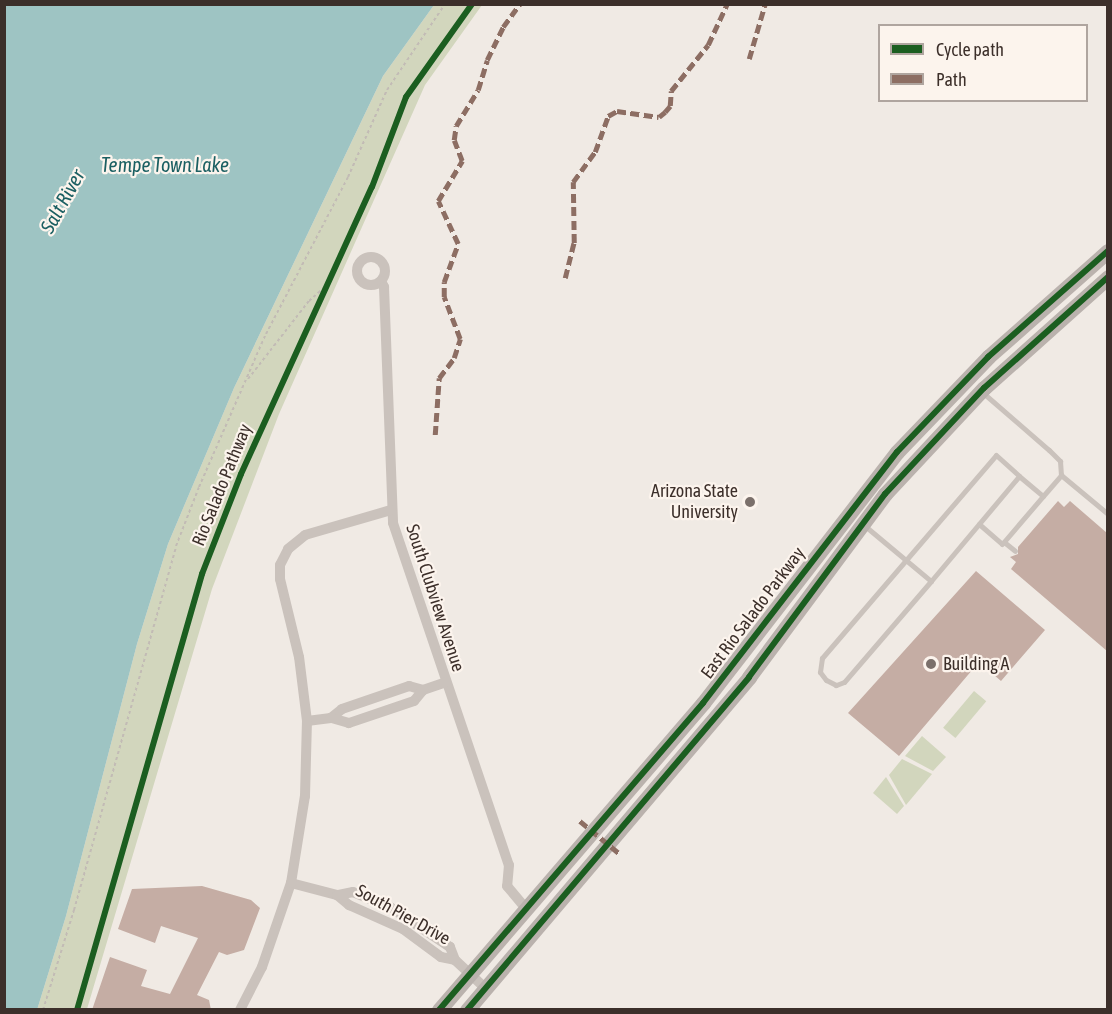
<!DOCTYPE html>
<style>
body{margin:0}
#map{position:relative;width:1112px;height:1014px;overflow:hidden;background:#f0eae4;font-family:"Asap Condensed",sans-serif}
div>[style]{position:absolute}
.green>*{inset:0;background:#d2d6bd;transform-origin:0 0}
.water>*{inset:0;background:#9ec4c3}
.building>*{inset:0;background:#c5ada4}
.path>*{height:2px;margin-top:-1px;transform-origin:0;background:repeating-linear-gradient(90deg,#c2bbb5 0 3px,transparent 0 6px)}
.lane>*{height:5px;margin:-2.5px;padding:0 2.5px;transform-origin:2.5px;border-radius:2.5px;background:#cac2bc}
.street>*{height:10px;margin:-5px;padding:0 5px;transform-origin:5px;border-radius:5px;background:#cac2bc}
.street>.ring{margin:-5px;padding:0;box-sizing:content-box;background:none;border:10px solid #cac2bc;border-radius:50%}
.secondary>*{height:15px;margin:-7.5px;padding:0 7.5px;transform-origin:7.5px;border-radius:7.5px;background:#bab2ad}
.quiet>*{height:4.5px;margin-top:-2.25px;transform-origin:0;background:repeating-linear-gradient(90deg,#8d6e63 0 9px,transparent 0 13.5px)}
.cycleway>*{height:6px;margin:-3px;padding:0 3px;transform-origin:3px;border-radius:3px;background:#1b5e20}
.dots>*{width:16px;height:16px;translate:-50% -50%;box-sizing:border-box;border:3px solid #fcf4ed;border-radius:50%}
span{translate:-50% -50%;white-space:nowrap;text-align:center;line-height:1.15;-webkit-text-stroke:4.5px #fcf4ed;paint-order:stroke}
.street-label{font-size:18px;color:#3c2f2a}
.poi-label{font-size:18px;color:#3c2f2a}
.right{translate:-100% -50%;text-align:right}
.left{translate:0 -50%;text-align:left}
.water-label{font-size:20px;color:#1b5f62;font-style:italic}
.frame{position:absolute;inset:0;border:6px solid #3c2f2a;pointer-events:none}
.legend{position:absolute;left:878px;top:24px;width:210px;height:78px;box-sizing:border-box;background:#fcf4ed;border:2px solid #afa59f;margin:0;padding:8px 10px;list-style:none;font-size:18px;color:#3c2f2a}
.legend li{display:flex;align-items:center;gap:12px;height:30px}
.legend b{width:30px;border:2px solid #afa59f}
</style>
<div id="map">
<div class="green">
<div style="clip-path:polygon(434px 5px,482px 5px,425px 85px,279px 414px,212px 589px,87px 1009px,37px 1010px,66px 916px,137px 644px,168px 544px,234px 388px,383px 76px)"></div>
<div style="left:974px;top:691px;width:16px;height:48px;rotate:40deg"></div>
<div style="clip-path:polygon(922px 736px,946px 757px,933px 771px,905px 756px)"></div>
<div style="clip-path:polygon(902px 759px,932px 774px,906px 805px,889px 775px)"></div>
<div style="clip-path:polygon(886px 777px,904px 806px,897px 814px,873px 793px)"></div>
</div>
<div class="water">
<div style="clip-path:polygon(5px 4px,434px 5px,383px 76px,234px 388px,168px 544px,137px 644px,66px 916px,37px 1010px,4px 1009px)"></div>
</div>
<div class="building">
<div style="clip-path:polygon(1058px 501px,1064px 507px,1070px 501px,1107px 533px,1107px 651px,1011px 569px,1016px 562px,1010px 557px,1018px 554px,1018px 547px)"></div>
<div style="clip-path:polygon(976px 571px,1045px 630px,1001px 681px,979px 662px,899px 756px,848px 713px)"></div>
<div style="clip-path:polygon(202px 886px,251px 900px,260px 908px,244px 950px,227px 955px,219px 952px,197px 995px,209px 1000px,211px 1010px,92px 1010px,110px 957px,147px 970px,141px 986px,170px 994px,198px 938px,161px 926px,155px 943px,118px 929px,132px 889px)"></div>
</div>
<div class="path">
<div style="left:248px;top:379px;width:99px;rotate:-52deg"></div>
<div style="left:309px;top:301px;width:24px;rotate:-42deg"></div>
<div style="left:43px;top:1010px;width:105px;rotate:-72.8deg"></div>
<div style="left:74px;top:910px;width:378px;rotate:-74.3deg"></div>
<div style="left:176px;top:546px;width:63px;rotate:-68.7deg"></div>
<div style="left:199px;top:487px;width:167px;rotate:-66.4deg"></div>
<div style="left:266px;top:334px;width:177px;rotate:-62.4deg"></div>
<div style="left:348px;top:177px;width:95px;rotate:-65.9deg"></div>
<div style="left:387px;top:90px;width:104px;rotate:-56deg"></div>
</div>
<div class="lane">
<div style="left:982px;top:392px;width:89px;rotate:40.9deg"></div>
<div style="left:1049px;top:450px;width:16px;rotate:45deg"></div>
<div style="left:1060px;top:461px;width:14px;rotate:86deg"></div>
<div style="left:979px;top:524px;width:30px;rotate:41deg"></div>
<div style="left:1002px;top:544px;width:63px;rotate:-49.5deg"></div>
<div style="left:865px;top:526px;width:86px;rotate:39.8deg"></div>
<div style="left:931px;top:581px;width:137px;rotate:-50deg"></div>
<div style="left:1019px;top:476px;width:31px;rotate:40deg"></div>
<div style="left:1043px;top:496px;width:28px;rotate:-49deg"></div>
<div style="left:1061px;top:475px;width:61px;rotate:39.7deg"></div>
<div style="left:1004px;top:542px;width:14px;rotate:39deg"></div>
<div style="left:931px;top:581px;width:133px;rotate:130.7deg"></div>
<div style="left:844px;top:682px;width:9px;rotate:159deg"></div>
<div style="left:836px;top:685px;width:11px;rotate:-153deg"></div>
<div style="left:826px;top:680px;width:10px;rotate:-127deg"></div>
<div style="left:820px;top:672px;width:14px;rotate:-82deg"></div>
<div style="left:822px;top:658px;width:267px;rotate:-49.4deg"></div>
<div style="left:996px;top:455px;width:31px;rotate:42deg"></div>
</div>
<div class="street">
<div class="ring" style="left:357px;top:257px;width:18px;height:18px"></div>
<div style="left:381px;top:281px;width:7px;rotate:63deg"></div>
<div style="left:384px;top:287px;width:236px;rotate:87.8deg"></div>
<div style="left:393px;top:523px;width:361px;rotate:71.3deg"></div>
<div style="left:509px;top:865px;width:21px;rotate:95deg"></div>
<div style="left:507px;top:886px;width:30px;rotate:50deg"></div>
<div style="left:423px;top:690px;width:24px;rotate:-19deg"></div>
<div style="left:307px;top:721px;width:24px;rotate:-7deg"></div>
<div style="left:331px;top:718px;width:14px;rotate:-39deg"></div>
<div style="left:342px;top:709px;width:71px;rotate:-18.9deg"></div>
<div style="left:409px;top:686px;width:15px;rotate:16deg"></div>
<div style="left:423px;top:690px;width:14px;rotate:129deg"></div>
<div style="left:414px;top:701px;width:69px;rotate:161.3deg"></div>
<div style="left:349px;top:723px;width:19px;rotate:-164deg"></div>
<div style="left:291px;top:883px;width:48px;rotate:14.6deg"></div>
<div style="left:337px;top:895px;width:16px;rotate:40deg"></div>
<div style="left:349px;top:905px;width:59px;rotate:24deg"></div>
<div style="left:403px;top:929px;width:47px;rotate:36.4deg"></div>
<div style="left:441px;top:957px;width:14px;rotate:12deg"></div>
<div style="left:455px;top:960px;width:14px;rotate:-111deg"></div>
<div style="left:450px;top:947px;width:72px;rotate:-146.3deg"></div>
<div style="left:390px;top:907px;width:40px;rotate:-158deg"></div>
<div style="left:353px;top:892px;width:16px;rotate:169deg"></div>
<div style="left:455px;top:960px;width:41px;rotate:43deg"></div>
<div style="left:240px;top:1010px;width:48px;rotate:-62.9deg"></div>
<div style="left:262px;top:967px;width:89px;rotate:-71deg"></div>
<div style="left:291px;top:883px;width:88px;rotate:-80.9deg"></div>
<div style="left:305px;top:796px;width:75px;rotate:-88.5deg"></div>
<div style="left:307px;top:721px;width:64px;rotate:-97.1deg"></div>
<div style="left:299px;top:657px;width:80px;rotate:-103.7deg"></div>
<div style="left:280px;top:579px;width:14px;rotate:-90deg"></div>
<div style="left:280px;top:565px;width:18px;rotate:-63deg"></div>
<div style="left:288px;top:549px;width:22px;rotate:-39deg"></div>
<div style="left:305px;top:535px;width:90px;rotate:-16.2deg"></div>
</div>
<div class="secondary">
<div style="left:439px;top:1010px;width:405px;rotate:-49.3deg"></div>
<div style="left:703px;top:703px;width:317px;rotate:-52.3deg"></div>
<div style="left:897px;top:452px;width:132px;rotate:-46.2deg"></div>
<div style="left:988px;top:357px;width:160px;rotate:-41.5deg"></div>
<div style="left:467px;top:1010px;width:436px;rotate:-49.7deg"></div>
<div style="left:749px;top:677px;width:228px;rotate:-53.4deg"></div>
<div style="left:885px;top:494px;width:145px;rotate:-47deg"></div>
<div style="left:984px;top:388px;width:166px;rotate:-41.8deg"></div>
</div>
<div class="quiet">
<div style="left:749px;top:59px;width:57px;rotate:-73.8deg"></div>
<div style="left:565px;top:278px;width:36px;rotate:-76deg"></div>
<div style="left:574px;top:243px;width:61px;rotate:-90.9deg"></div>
<div style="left:573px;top:182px;width:37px;rotate:-54deg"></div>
<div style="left:595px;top:152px;width:38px;rotate:-70deg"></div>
<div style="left:608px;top:116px;width:10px;rotate:-29deg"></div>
<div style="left:617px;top:111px;width:42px;rotate:8.1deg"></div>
<div style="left:659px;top:117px;width:8px;rotate:-40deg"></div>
<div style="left:665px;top:112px;width:8px;rotate:-50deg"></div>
<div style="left:670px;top:106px;width:15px;rotate:-86deg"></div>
<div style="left:671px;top:91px;width:59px;rotate:-51.2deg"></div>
<div style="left:708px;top:45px;width:45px;rotate:-65.1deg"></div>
<div style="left:435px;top:435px;width:57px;rotate:-86deg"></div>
<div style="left:439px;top:378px;width:25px;rotate:-53deg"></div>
<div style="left:454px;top:358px;width:20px;rotate:-72deg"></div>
<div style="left:460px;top:339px;width:45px;rotate:-110.9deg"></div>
<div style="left:444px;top:297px;width:15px;rotate:-90deg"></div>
<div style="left:444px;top:282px;width:40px;rotate:-69.8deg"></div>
<div style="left:458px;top:244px;width:47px;rotate:-114.9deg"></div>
<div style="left:438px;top:201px;width:47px;rotate:-59deg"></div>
<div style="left:462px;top:161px;width:22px;rotate:-111deg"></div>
<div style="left:454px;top:140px;width:14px;rotate:-82deg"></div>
<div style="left:456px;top:126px;width:42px;rotate:-58.6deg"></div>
<div style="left:478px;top:90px;width:31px;rotate:-73deg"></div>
<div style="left:487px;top:60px;width:37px;rotate:-64deg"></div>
<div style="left:503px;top:27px;width:29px;rotate:-54deg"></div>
<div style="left:580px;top:821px;width:52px;rotate:39.5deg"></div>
</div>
<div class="cycleway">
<div style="left:77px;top:1010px;width:454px;rotate:-74deg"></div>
<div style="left:202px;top:574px;width:107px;rotate:-68.7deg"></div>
<div style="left:241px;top:474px;width:315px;rotate:-65.5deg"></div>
<div style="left:372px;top:187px;width:96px;rotate:-69.3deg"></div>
<div style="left:406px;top:97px;width:114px;rotate:-54.6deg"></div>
<div style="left:439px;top:1010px;width:405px;rotate:-49.3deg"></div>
<div style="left:703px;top:703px;width:317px;rotate:-52.3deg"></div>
<div style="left:897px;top:452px;width:132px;rotate:-46.2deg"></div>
<div style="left:988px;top:357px;width:160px;rotate:-41.5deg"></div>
<div style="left:467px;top:1010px;width:436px;rotate:-49.7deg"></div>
<div style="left:749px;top:677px;width:228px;rotate:-53.4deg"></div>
<div style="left:885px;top:494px;width:145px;rotate:-47deg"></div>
<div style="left:984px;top:388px;width:166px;rotate:-41.8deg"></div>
</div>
<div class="dots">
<div style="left:750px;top:502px;background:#7b706b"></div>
<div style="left:931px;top:664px;background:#7b706b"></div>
</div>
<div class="street-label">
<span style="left:222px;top:485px;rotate:-68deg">Rio Salado Pathway</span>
<span style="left:435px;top:598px;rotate:72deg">South Clubview Avenue</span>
<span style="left:753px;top:613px;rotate:-53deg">East Rio Salado Parkway</span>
<span style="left:403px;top:915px;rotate:29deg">South Pier Drive</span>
</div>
<div class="poi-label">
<span class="right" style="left:738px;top:502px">Arizona State<br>University</span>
<span class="left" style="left:943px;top:664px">Building A</span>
</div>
<div class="water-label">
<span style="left:165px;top:164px">Tempe Town Lake</span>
<span style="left:62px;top:201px;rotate:-61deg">Salt River</span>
</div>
<div class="frame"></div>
<ul class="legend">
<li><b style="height:8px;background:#1b5e20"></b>Cycle path</li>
<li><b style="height:8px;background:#8d6e63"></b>Path</li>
</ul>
</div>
